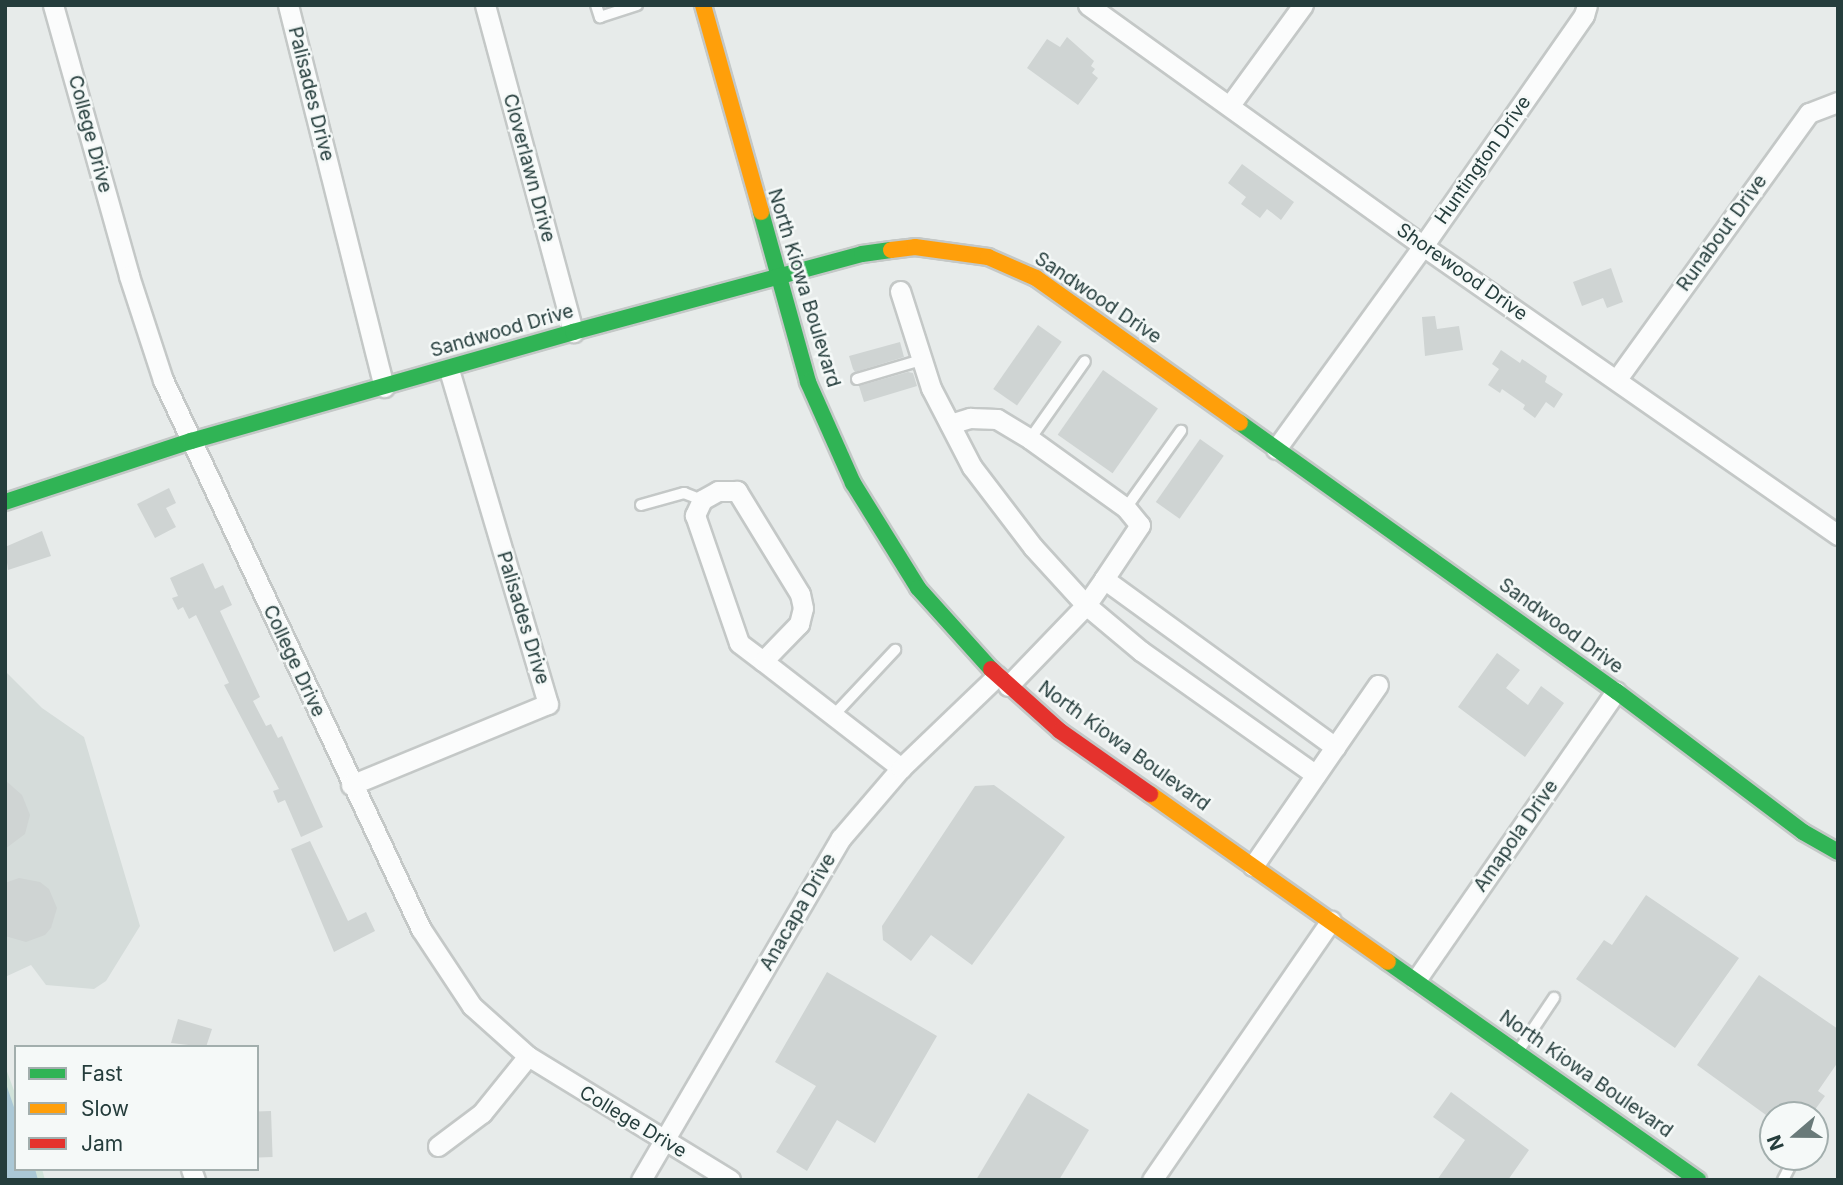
<!DOCTYPE html>
<style>
body{margin:0}
#map{position:relative;width:1843px;height:1185px;overflow:hidden;background:#e7ebea;font-family:Inter,sans-serif}
div>[style]{position:absolute}
.built>*{inset:0;background:#d5dcda}
.green>*{inset:0;background:#d1e3da}
.water>*{inset:0;background:#abc8d6}
.building>*{inset:0;background:#cfd4d3;transform-origin:0 0}
.roads{filter:drop-shadow(2px 0 #c4c8c7) drop-shadow(-2px 0 #c4c8c7) drop-shadow(0 2px #c4c8c7) drop-shadow(0 -2px #c4c8c7)}
.lane>*{height:10px;margin:-5px;padding:0 5px;transform-origin:5px;border-radius:5px;background:#fbfcfc}
.street>*{height:19px;margin:-9.5px;padding:0 9.5px;transform-origin:9.5px;border-radius:9.5px;background:#fbfcfc}
.fast>*{height:16px;margin:-8px;padding:0 8px;transform-origin:8px;border-radius:8px;background:#30b455}
.slow>*{height:16px;margin:-8px;padding:0 8px;transform-origin:8px;border-radius:8px;background:#ff9f0a}
.jam>*{height:16px;margin:-8px;padding:0 8px;transform-origin:8px;border-radius:8px;background:#e5322d}
span{translate:-50% -50%;white-space:nowrap;text-align:center;line-height:1.15;-webkit-text-stroke:5px #f5f9f8;paint-order:stroke}
.street-label{font-size:19px;color:#253d3c}
.frame{position:absolute;inset:0;border:7px solid #253d3c;pointer-events:none}
.legend{position:absolute;left:14px;top:1045px;width:245px;height:126px;box-sizing:border-box;background:#f5f9f8;border:2px solid #a2aead;margin:0;padding:9px 12px;list-style:none;font-size:21px;color:#253d3c}
.legend li{display:flex;align-items:center;gap:14px;height:35px}
.legend b{width:35px;border:2px solid #a2aead}
.north{position:absolute;left:1759px;top:1101px;width:70px;height:70px;box-sizing:border-box;background:#f5f9f8;border:2px solid #a2aead;border-radius:50%;rotate:250deg;font-size:19px;font-weight:700;line-height:28px;text-align:center;color:#253d3c}
.north::after{content:'';display:block;margin:auto;width:24px;height:32px;background:#697a79;clip-path:polygon(50% 0,100% 100%,50% 72%,0 100%)}
</style>
<div id="map">
<div class="built">
<div style="clip-path:polygon(5px 671px,42px 708px,84px 737px,140px 926px,106px 981px,94px 989px,46px 985px,31px 965px,5px 977px)"></div>
</div>
<div class="green">
<div style="clip-path:polygon(5px 1066px,16px 1096px,16px 1169px,42px 1169px,45px 1180px,5px 1180px)"></div>
</div>
<div class="water">
<div style="clip-path:polygon(5px 1081px,16px 1113px,16px 1169px,35px 1169px,38px 1180px,5px 1180px)"></div>
</div>
<div class="building">
<div style="clip-path:polygon(1067px 37px,1094px 61px,1091px 66px,1095px 69px,1092px 73px,1098px 78px,1078px 105px,1027px 68px,1047px 39px,1060px 47px)"></div>
<div style="clip-path:polygon(1242px 164px,1294px 202px,1281px 220px,1267px 209px,1260px 218px,1241px 204px,1246px 197px,1228px 183px)"></div>
<div style="clip-path:polygon(1611px 268px,1623px 302px,1607px 308px,1603px 298px,1582px 306px,1573px 282px)"></div>
<div style="clip-path:polygon(1435px 316px,1437px 329px,1459px 326px,1463px 350px,1425px 356px,1422px 317px)"></div>
<div style="left:1038px;top:325px;width:29px;height:78px;rotate:35deg"></div>
<div style="clip-path:polygon(900px 342px,904px 357px,855px 372px,853px 369px,849px 356px)"></div>
<div style="clip-path:polygon(1501px 350px,1520px 363px,1522px 359px,1547px 376px,1545px 382px,1563px 394px,1554px 408px,1546px 402px,1535px 418px,1523px 409px,1525px 405px,1502px 389px,1500px 393px,1488px 385px,1499px 369px,1492px 364px)"></div>
<div style="left:1103px;top:370px;width:67px;height:79px;rotate:35deg"></div>
<div style="clip-path:polygon(908px 372px,913px 373px,917px 386px,864px 402px,859px 386px)"></div>
<div style="left:1200px;top:439px;width:29px;height:77px;rotate:35deg"></div>
<div style="clip-path:polygon(169px 488px,176px 503px,166px 508px,176px 527px,155px 538px,137px 504px)"></div>
<div style="clip-path:polygon(42px 531px,51px 556px,8px 570px,5px 547px)"></div>
<div style="clip-path:polygon(203px 563px,215px 589px,223px 585px,232px 605px,220px 611px,260px 697px,253px 701px,266px 726px,271px 724px,278px 738px,282px 736px,323px 827px,301px 837px,285px 800px,278px 803px,273px 791px,279px 789px,224px 685px,229px 683px,196px 615px,189px 619px,183px 607px,178px 610px,172px 598px,178px 596px,170px 578px)"></div>
<div style="clip-path:polygon(1497px 653px,1520px 670px,1506px 688px,1528px 705px,1541px 686px,1564px 703px,1525px 757px,1458px 707px)"></div>
<div style="clip-path:polygon(5px 780px,22px 795px,30px 815px,25px 834px,5px 849px)"></div>
<div style="clip-path:polygon(994px 785px,1065px 837px,972px 965px,931px 935px,911px 961px,883px 940px,882px 926px,975px 786px)"></div>
<div style="clip-path:polygon(310px 841px,348px 921px,366px 912px,375px 931px,334px 952px,291px 849px)"></div>
<div style="clip-path:polygon(19px 878px,40px 882px,49px 889px,57px 908px,51px 928px,45px 935px,26px 942px,5px 936px,5px 883px)"></div>
<div style="clip-path:polygon(1646px 895px,1739px 958px,1675px 1048px,1576px 979px,1604px 940px,1612px 945px)"></div>
<div style="clip-path:polygon(827px 972px,937px 1036px,875px 1143px,837px 1120px,807px 1171px,776px 1152px,816px 1086px,775px 1062px)"></div>
<div style="clip-path:polygon(1759px 975px,1838px 1029px,1838px 1062px,1818px 1091px,1825px 1096px,1811px 1115px,1766px 1115px,1697px 1065px)"></div>
<div style="clip-path:polygon(178px 1019px,212px 1029px,206px 1047px,171px 1043px)"></div>
<div style="clip-path:polygon(1451px 1092px,1529px 1150px,1508px 1180px,1437px 1180px,1465px 1140px,1433px 1117px)"></div>
<div style="clip-path:polygon(1028px 1093px,1089px 1130px,1059px 1180px,976px 1180px)"></div>
<div style="left:271px;top:1111px;width:46px;height:14px;rotate:88deg"></div>
</div>
<div class="roads">
<div class="lane">
<div style="left:596px;top:5px;width:13px;rotate:72deg"></div>
<div style="left:600px;top:17px;width:39px;rotate:-18deg"></div>
<div style="left:857px;top:379px;width:67px;rotate:-16.5deg"></div>
<div style="left:1030px;top:439px;width:95px;rotate:-54.8deg"></div>
<div style="left:641px;top:505px;width:45px;rotate:-15.6deg"></div>
<div style="left:684px;top:493px;width:19px;rotate:21deg"></div>
<div style="left:1126px;top:508px;width:95px;rotate:-54.5deg"></div>
<div style="left:833px;top:716px;width:91px;rotate:-46.8deg"></div>
<div style="left:1519px;top:1050px;width:63px;rotate:-56.1deg"></div>
<div style="left:1783px;top:1180px;width:20px;rotate:-63deg"></div>
</div>
<div class="street">
<div style="left:53px;top:5px;width:281px;rotate:74.3deg"></div>
<div style="left:129px;top:276px;width:109px;rotate:71.9deg"></div>
<div style="left:163px;top:380px;width:607px;rotate:64.83deg"></div>
<div style="left:421px;top:929px;width:92px;rotate:56.5deg"></div>
<div style="left:472px;top:1006px;width:75px;rotate:41.8deg"></div>
<div style="left:528px;top:1056px;width:237px;rotate:31.5deg"></div>
<div style="left:288px;top:5px;width:394px;rotate:75.9deg"></div>
<div style="left:485px;top:5px;width:339px;rotate:74.9deg"></div>
<div style="left:1088px;top:5px;width:413px;rotate:35.7deg"></div>
<div style="left:1423px;top:246px;width:506px;rotate:34.85deg"></div>
<div style="left:1230px;top:105px;width:124px;rotate:-53.9deg"></div>
<div style="left:900px;top:291px;width:102px;rotate:72.3deg"></div>
<div style="left:931px;top:388px;width:89px;rotate:62.6deg"></div>
<div style="left:972px;top:467px;width:101px;rotate:52.7deg"></div>
<div style="left:1033px;top:547px;width:79px;rotate:47.6deg"></div>
<div style="left:1086px;top:605px;width:72px;rotate:39.9deg"></div>
<div style="left:1141px;top:651px;width:214px;rotate:35.3deg"></div>
<div style="left:1617px;top:379px;width:328px;rotate:-54.2deg"></div>
<div style="left:1809px;top:113px;width:31px;rotate:-21deg"></div>
<div style="left:950px;top:424px;width:21px;rotate:-17deg"></div>
<div style="left:970px;top:418px;width:27px;rotate:2deg"></div>
<div style="left:997px;top:419px;width:39px;rotate:31deg"></div>
<div style="left:1030px;top:439px;width:118px;rotate:35.7deg"></div>
<div style="left:1126px;top:508px;width:22px;rotate:51deg"></div>
<div style="left:1140px;top:525px;width:65px;rotate:123.7deg"></div>
<div style="left:1276px;top:449px;width:251px;rotate:-54.1deg"></div>
<div style="left:1423px;top:246px;width:282px;rotate:-55.1deg"></div>
<div style="left:1584px;top:15px;width:10px;rotate:-73deg"></div>
<div style="left:763px;top:661px;width:52px;rotate:-45.8deg"></div>
<div style="left:799px;top:624px;width:16px;rotate:-76deg"></div>
<div style="left:803px;top:608px;width:14px;rotate:-102deg"></div>
<div style="left:800px;top:594px;width:121px;rotate:-121.5deg"></div>
<div style="left:737px;top:491px;width:19px;rotate:180deg"></div>
<div style="left:718px;top:491px;width:18px;rotate:151deg"></div>
<div style="left:702px;top:500px;width:17px;rotate:115deg"></div>
<div style="left:695px;top:515px;width:135px;rotate:71deg"></div>
<div style="left:739px;top:643px;width:30px;rotate:37deg"></div>
<div style="left:763px;top:661px;width:175px;rotate:37.8deg"></div>
<div style="left:1008px;top:686px;width:112px;rotate:-46.1deg"></div>
<div style="left:1086px;top:605px;width:32px;rotate:-55deg"></div>
<div style="left:1104px;top:579px;width:286px;rotate:36deg"></div>
<div style="left:351px;top:785px;width:213px;rotate:-22.4deg"></div>
<div style="left:548px;top:704px;width:349px;rotate:-106.5deg"></div>
<div style="left:1253px;top:866px;width:220px;rotate:-55.4deg"></div>
<div style="left:1416px;top:980px;width:351px;rotate:-55.3deg"></div>
<div style="left:438px;top:1146px;width:55px;rotate:-36.9deg"></div>
<div style="left:482px;top:1113px;width:73px;rotate:-51.1deg"></div>
<div style="left:191px;top:1169px;width:12px;rotate:70deg"></div>
<div style="left:641px;top:1180px;width:396px;rotate:-59.7deg"></div>
<div style="left:841px;top:838px;width:92px;rotate:-49.4deg"></div>
<div style="left:901px;top:768px;width:133px;rotate:-43.8deg"></div>
<div style="left:1152px;top:1180px;width:315px;rotate:-55.4deg"></div>
</div>
<div class="fast">
<div style="left:761px;top:212px;width:176px;rotate:74.5deg"></div>
<div style="left:808px;top:382px;width:111px;rotate:66deg"></div>
<div style="left:853px;top:483px;width:123px;rotate:58.2deg"></div>
<div style="left:918px;top:588px;width:109px;rotate:48deg"></div>
<div style="left:1240px;top:423px;width:462px;rotate:35.5deg"></div>
<div style="left:1616px;top:691px;width:234px;rotate:37deg"></div>
<div style="left:1803px;top:832px;width:40px;rotate:29.7deg"></div>
<div style="left:5px;top:502px;width:196px;rotate:-18.2deg"></div>
<div style="left:191px;top:441px;width:397px;rotate:-15.9deg"></div>
<div style="left:573px;top:332px;width:299px;rotate:-15.1deg"></div>
<div style="left:862px;top:254px;width:29px;rotate:-8deg"></div>
<div style="left:1388px;top:962px;width:379px;rotate:35.1deg"></div>
</div>
<div class="slow">
<div style="left:703px;top:5px;width:215px;rotate:74.3deg"></div>
<div style="left:891px;top:250px;width:24px;rotate:-7deg"></div>
<div style="left:915px;top:247px;width:74px;rotate:7.8deg"></div>
<div style="left:988px;top:257px;width:52px;rotate:23.6deg"></div>
<div style="left:1036px;top:278px;width:250px;rotate:35.4deg"></div>
<div style="left:1150px;top:794px;width:291px;rotate:35.2deg"></div>
</div>
<div class="jam">
<div style="left:991px;top:669px;width:93px;rotate:41.9deg"></div>
<div style="left:1060px;top:731px;width:110px;rotate:35deg"></div>
</div>
</div>
<div class="street-label">
<span style="left:311px;top:94px;rotate:76deg">Palisades Drive</span>
<span style="left:90px;top:134px;rotate:75deg">College Drive</span>
<span style="left:1483px;top:160px;rotate:-55deg">Huntington Drive</span>
<span style="left:529px;top:168px;rotate:75deg">Cloverlawn Drive</span>
<span style="left:1722px;top:233px;rotate:-54deg">Runabout Drive</span>
<span style="left:1462px;top:272px;rotate:35deg">Shorewood Drive</span>
<span style="left:804px;top:288px;rotate:73deg">North Kiowa Boulevard</span>
<span style="left:1098px;top:298px;rotate:34deg">Sandwood Drive</span>
<span style="left:502px;top:331px;rotate:-16deg">Sandwood Drive</span>
<span style="left:523px;top:618px;rotate:73deg">Palisades Drive</span>
<span style="left:1561px;top:626px;rotate:36deg">Sandwood Drive</span>
<span style="left:294px;top:661px;rotate:65deg">College Drive</span>
<span style="left:1124px;top:746px;rotate:36deg">North Kiowa Boulevard</span>
<span style="left:1516px;top:836px;rotate:-55deg">Amapola Drive</span>
<span style="left:798px;top:912px;rotate:-60deg">Anacapa Drive</span>
<span style="left:1586px;top:1074px;rotate:35deg">North Kiowa Boulevard</span>
<span style="left:633px;top:1122px;rotate:31deg">College Drive</span>
</div>
<div class="frame"></div>
<ul class="legend">
<li><b style="height:9px;background:#30b455"></b>Fast</li>
<li><b style="height:9px;background:#ff9f0a"></b>Slow</li>
<li><b style="height:9px;background:#e5322d"></b>Jam</li>
</ul>
<div class="north">N</div>
</div>
